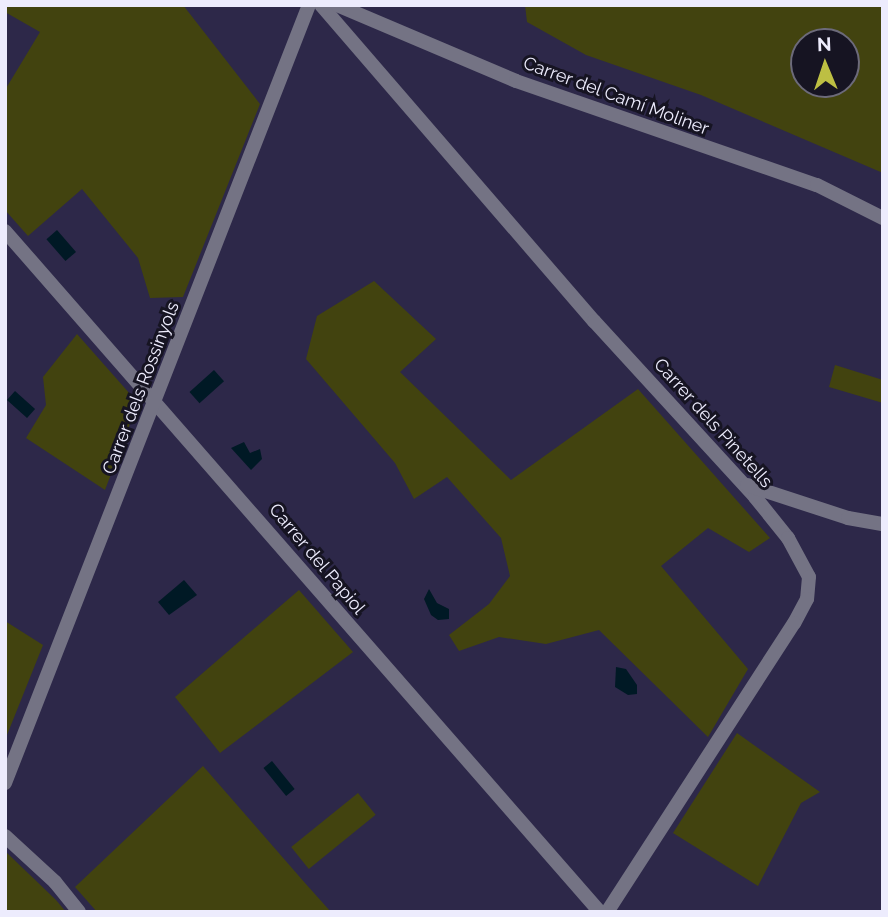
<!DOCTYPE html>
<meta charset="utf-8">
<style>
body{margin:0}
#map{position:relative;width:888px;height:917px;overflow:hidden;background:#2d2849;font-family:Raleway,sans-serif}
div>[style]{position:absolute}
.green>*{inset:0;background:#42430f;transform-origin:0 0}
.water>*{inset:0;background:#001925;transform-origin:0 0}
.street>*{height:14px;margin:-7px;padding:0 7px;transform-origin:7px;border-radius:7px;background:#747384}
span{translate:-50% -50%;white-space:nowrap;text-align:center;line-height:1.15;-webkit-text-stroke:6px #161422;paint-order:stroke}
.street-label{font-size:18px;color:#edecfd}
.frame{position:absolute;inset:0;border:7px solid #edecfd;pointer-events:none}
.north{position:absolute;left:790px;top:28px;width:70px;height:70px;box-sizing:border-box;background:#161422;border:2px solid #6c6a7a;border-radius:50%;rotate:358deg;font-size:19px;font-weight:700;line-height:28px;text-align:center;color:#edecfd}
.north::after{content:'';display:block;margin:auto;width:24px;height:32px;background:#bdbf43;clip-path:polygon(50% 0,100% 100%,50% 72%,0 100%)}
</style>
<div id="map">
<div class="green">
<div style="clip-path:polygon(5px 5px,183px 5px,260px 104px,183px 297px,150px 298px,138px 258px,82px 189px,28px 236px,5px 210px,5px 90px,40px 32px,5px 12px)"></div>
<div style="clip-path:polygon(evenodd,525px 5px,883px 5px,883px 173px,701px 95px,586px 55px,527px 22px,525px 5px,846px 42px,846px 84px,804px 84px,804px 42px,846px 42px)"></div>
<div style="clip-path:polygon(374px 281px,436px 339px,400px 372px,511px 480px,638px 389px,770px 538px,749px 552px,708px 528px,661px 566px,748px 669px,708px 737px,599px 630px,546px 644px,499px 637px,459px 651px,449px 635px,489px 604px,510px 576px,501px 538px,447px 477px,414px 499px,395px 463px,306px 359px,317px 316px)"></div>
<div style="clip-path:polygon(77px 334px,138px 403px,105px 490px,26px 438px,46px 405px,43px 377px)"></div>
<div style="clip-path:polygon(835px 365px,883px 380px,883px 403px,829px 387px)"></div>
<div style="clip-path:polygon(299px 590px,353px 652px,220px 753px,175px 697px)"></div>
<div style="clip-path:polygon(5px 621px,43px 645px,5px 740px)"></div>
<div style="clip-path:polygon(737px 733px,820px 792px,801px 803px,758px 886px,673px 833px)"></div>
<div style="clip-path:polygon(203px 766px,305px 883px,331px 912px,97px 912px,75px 887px)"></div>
<div style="left:358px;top:793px;width:28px;height:86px;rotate:51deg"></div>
<div style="clip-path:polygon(5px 851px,56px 900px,66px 912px,5px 912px)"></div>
</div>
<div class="water">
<div style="left:57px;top:230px;width:29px;height:14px;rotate:49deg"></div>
<div style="left:214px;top:370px;width:15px;height:33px;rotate:48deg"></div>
<div style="left:15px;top:391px;width:27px;height:12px;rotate:42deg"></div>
<div style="clip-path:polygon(244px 442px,250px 453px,260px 449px,262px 459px,251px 470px,231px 448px)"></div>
<div style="clip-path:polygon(184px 580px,197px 595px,169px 615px,158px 602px)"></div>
<div style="clip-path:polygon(429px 589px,437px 603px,449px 609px,449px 619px,438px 620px,431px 615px,424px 599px)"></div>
<div style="clip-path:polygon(616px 667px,626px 669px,637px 685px,637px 694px,628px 695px,615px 687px)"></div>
<div style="left:272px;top:761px;width:36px;height:11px;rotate:51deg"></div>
</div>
<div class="street">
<div style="left:321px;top:5px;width:418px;rotate:49.2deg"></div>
<div style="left:594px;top:321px;width:239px;rotate:47.5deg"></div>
<div style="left:755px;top:497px;width:53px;rotate:51.2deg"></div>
<div style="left:788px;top:538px;width:44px;rotate:61.7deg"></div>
<div style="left:809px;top:577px;width:22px;rotate:95deg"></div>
<div style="left:807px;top:599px;width:27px;rotate:118deg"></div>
<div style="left:794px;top:623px;width:344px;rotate:122.9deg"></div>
<div style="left:337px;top:5px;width:194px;rotate:23deg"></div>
<div style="left:516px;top:81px;width:318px;rotate:19.1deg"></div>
<div style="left:817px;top:185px;width:74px;rotate:26.6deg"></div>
<div style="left:5px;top:231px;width:904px;rotate:48.86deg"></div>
<div style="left:747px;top:485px;width:106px;rotate:18.1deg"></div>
<div style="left:848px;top:518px;width:36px;rotate:10deg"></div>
<div style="left:5px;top:783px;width:835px;rotate:-68.66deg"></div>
<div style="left:5px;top:836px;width:68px;rotate:42.6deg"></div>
<div style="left:55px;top:882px;width:38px;rotate:51deg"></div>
</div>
<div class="street-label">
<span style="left:616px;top:96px;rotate:20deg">Carrer del Camí Moliner</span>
<span style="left:141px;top:388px;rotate:-69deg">Carrer dels Rossinyols</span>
<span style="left:713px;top:423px;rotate:48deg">Carrer dels Pinetells</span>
<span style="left:317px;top:559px;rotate:50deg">Carrer del Papiol</span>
</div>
<div class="frame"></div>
<div class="north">N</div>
</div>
